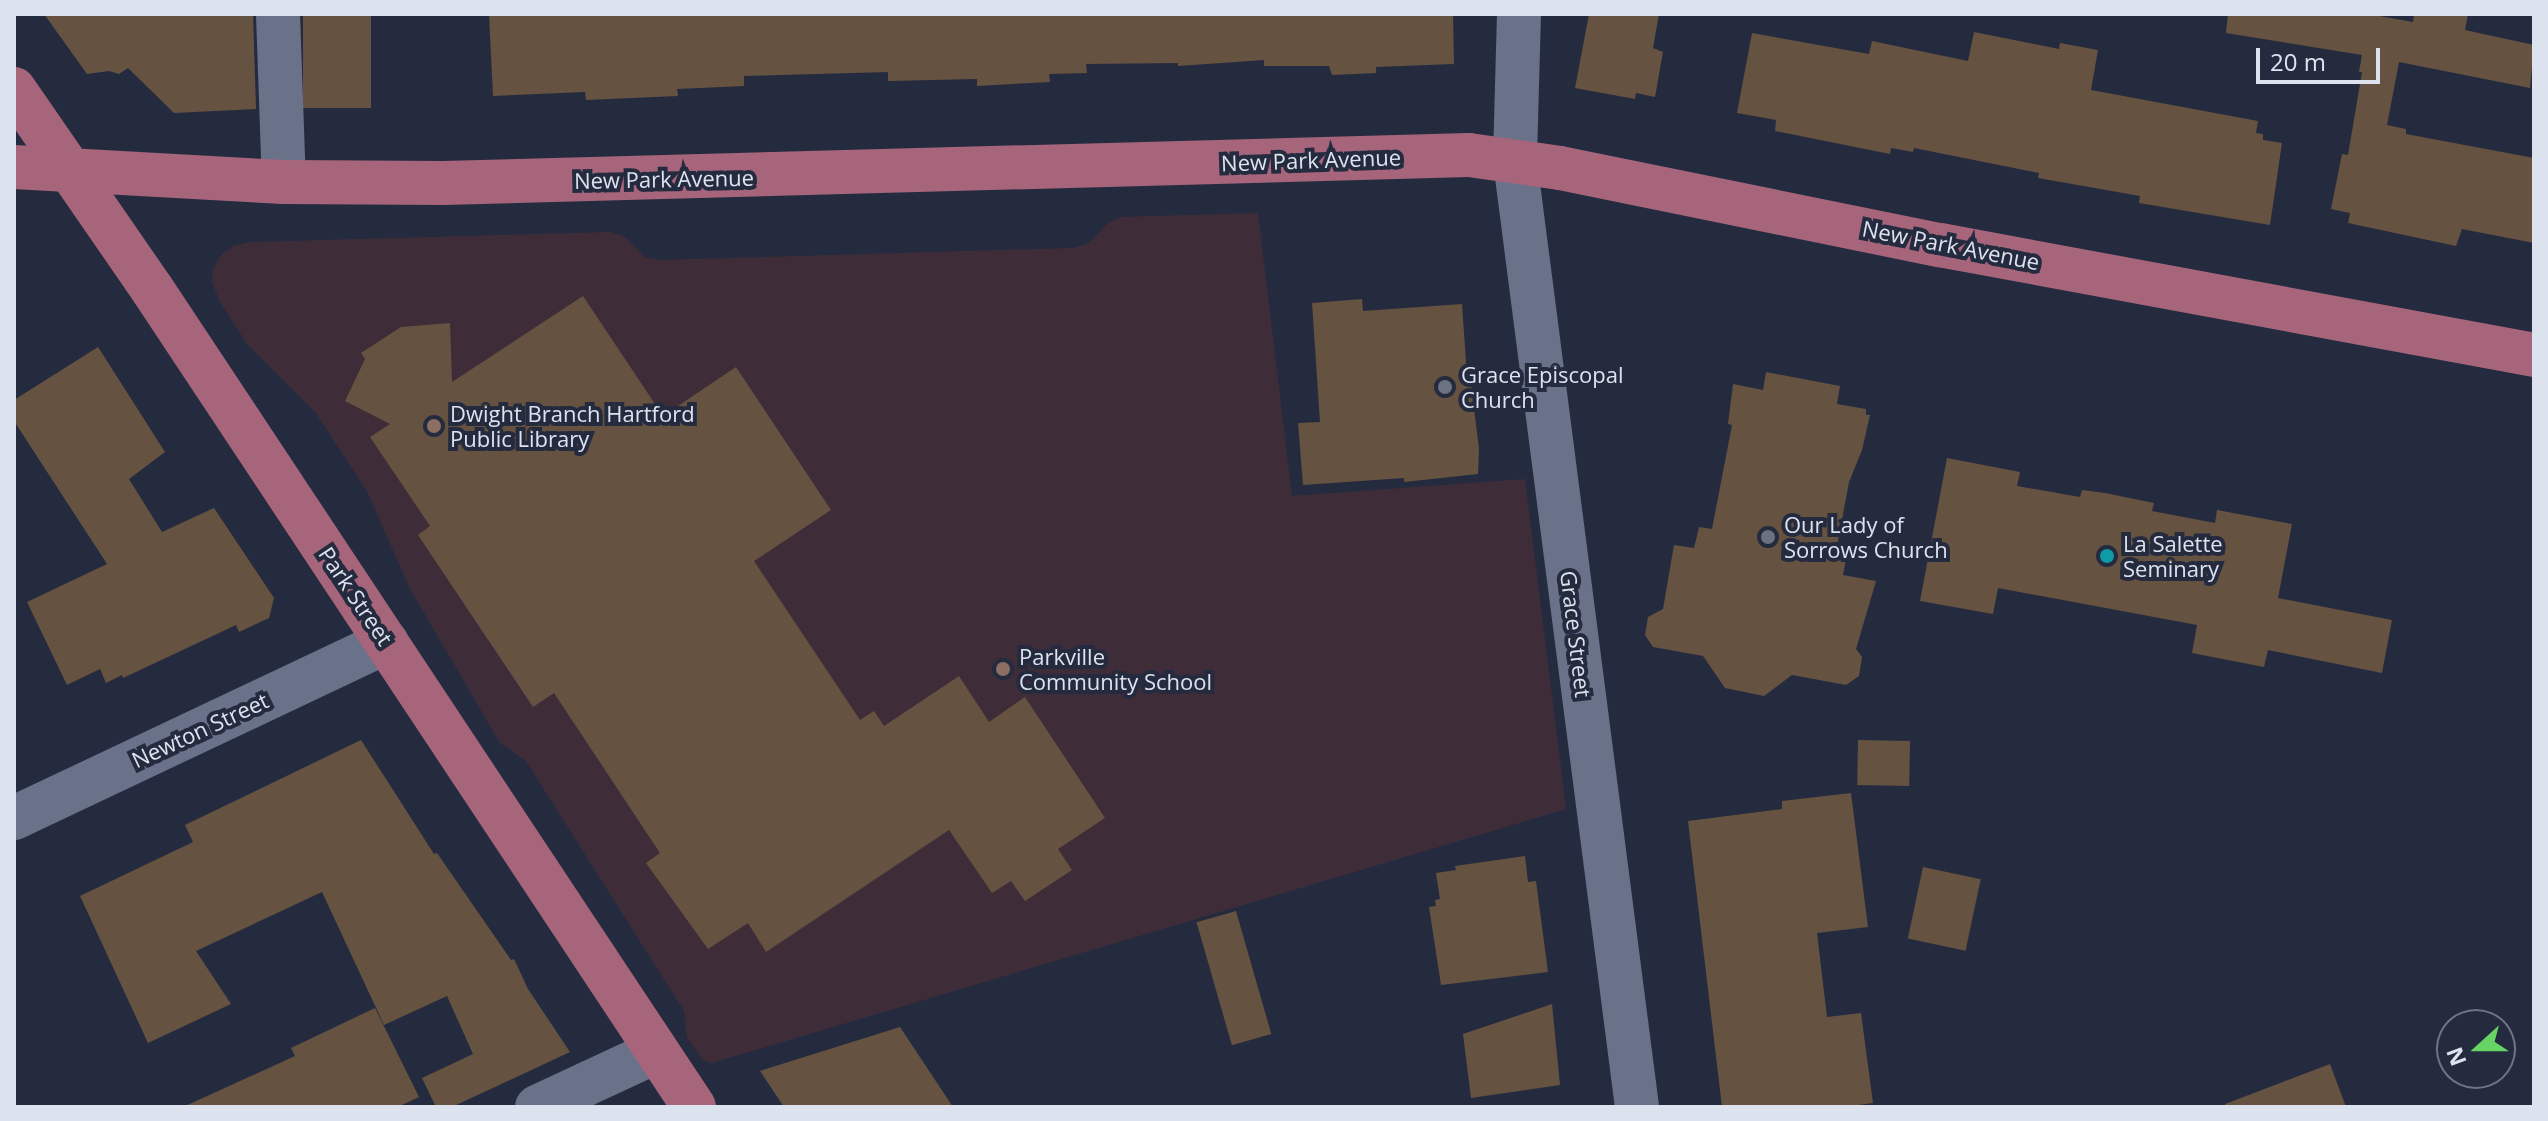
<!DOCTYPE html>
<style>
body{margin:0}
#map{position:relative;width:2548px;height:1121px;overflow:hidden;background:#252b3f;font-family:"Open Sans",sans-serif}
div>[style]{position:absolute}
.education>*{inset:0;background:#3e2d38}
.building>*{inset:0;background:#655241;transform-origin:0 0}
.minor>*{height:44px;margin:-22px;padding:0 22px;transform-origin:22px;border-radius:22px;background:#6a7289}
.major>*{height:44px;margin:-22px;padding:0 22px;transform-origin:22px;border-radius:22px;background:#a7657b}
.dots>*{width:22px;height:22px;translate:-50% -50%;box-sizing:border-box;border:4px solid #252b3f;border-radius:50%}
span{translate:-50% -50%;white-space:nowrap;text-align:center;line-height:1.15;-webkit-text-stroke:8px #252b3f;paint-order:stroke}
.street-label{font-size:22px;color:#dde2ef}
.poi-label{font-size:22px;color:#dde2ef}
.left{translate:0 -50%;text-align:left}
.frame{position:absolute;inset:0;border:16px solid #dde2ef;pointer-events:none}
.north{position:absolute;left:2436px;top:1009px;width:80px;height:80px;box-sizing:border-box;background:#252b3f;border:2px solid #6f7485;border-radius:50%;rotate:249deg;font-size:22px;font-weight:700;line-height:32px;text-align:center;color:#dde2ef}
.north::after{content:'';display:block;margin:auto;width:28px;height:36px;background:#67d466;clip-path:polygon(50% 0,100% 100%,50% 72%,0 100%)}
.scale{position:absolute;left:2256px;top:48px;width:124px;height:36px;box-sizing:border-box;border:4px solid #dde2ef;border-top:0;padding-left:10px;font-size:24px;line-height:28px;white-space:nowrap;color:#dde2ef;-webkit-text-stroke:6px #252b3f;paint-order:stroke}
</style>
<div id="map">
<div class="education">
<div style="clip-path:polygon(1258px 213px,1292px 496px,1525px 479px,1566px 809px,712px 1063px,703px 1060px,687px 1038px,684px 1011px,526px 761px,500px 743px,409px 587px,367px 491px,315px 412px,247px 344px,219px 300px,212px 282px,213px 269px,222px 254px,233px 246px,250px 242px,611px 232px,625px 237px,645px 257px,662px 260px,1073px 248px,1089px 243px,1107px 224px,1120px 217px)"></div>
</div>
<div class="building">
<div style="clip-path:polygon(44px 14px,253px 14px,256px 109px,174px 113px,128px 68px,119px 74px,109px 71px,87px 74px)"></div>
<div style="left:303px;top:14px;width:68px;height:94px"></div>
<div style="clip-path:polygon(489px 14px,1453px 14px,1454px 64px,1376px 67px,1376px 73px,1332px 75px,1329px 66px,1264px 66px,1264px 60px,1178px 66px,1178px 63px,1086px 64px,1087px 73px,1049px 74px,1050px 82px,977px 86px,977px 79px,888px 81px,888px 72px,744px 76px,744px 86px,677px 89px,678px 96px,586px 100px,585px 92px,493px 96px)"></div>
<div style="clip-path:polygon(1589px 14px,1659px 14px,1653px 48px,1663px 52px,1655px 97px,1636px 93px,1635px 99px,1575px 88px)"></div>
<div style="clip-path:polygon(2228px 14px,2368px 14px,2413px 22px,2414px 14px,2468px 14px,2465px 30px,2534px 45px,2530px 88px,2399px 62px,2387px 125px,2406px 129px,2406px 134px,2534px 158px,2534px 243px,2462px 229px,2456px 246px,2348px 223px,2350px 213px,2331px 209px,2342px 154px,2348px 155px,2362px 72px,2359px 72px,2362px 55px,2226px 33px)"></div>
<div style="clip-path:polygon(1974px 32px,2059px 49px,2060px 43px,2098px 50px,2091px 90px,2258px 121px,2256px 133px,2263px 134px,2263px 140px,2282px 143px,2270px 225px,2139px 203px,2140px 196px,2038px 178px,2039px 173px,1914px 148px,1913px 152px,1891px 148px,1890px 154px,1775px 131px,1776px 120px,1737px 113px,1752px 33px,1869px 54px,1872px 41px,1968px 61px)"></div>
<div style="clip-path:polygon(583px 296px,663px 416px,736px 367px,831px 510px,754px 561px,860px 720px,874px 711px,884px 726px,959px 676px,989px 722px,1025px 697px,1105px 818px,1058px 849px,1072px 870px,1025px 901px,1011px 881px,992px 893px,949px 830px,766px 952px,748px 923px,708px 949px,646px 863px,660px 853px,554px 693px,533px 707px,418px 535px,430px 526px,370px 437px,390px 424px,345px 401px,365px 359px,361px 353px,401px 327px,450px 323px,452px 382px)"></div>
<div style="clip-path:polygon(1362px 299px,1363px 311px,1462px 304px,1467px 376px,1470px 376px,1479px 449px,1478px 474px,1404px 482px,1404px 478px,1303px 485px,1298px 423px,1320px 422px,1312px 303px)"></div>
<div style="clip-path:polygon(98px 347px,165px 452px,129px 479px,162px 532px,214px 508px,274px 598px,269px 618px,239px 632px,236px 625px,123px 678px,122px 675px,106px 683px,100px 669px,67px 685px,27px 602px,107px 564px,14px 421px,14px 400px)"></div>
<div style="clip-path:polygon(1766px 372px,1840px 386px,1837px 404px,1866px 409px,1866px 415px,1870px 415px,1862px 450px,1849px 482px,1836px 552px,1847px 554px,1843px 575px,1876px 581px,1856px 649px,1862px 657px,1859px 676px,1846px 685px,1792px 675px,1764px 696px,1725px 688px,1703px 656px,1653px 647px,1645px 635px,1648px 617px,1663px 609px,1674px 545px,1694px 548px,1699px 527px,1712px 529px,1732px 425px,1728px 424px,1733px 384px,1763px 390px)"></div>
<div style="clip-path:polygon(1947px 458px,2020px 472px,2017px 486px,2080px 497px,2082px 490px,2105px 493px,2154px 503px,2152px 511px,2215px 523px,2217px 510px,2292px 524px,2278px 598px,2392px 620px,2382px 673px,2268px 650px,2264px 667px,2192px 653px,2197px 625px,1998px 588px,1993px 614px,1920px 601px)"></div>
<div style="clip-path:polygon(361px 740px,434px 854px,437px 853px,511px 960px,514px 959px,528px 989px,570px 1052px,452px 1107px,436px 1107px,422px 1078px,473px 1054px,447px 996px,384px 1025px,322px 892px,196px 951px,231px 1004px,148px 1043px,80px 896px,193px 842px,185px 825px)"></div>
<div style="left:1910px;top:741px;width:45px;height:52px;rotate:91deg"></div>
<div style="clip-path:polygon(1851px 793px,1868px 927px,1817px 933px,1827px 1017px,1861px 1013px,1873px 1103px,1844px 1107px,1722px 1107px,1688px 821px,1782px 809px,1782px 801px)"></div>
<div style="clip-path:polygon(1525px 856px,1528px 882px,1536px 881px,1548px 972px,1441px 985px,1429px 907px,1436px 906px,1435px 900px,1440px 899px,1436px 873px,1456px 870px,1455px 866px)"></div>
<div style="left:1923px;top:867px;width:59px;height:73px;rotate:12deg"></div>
<div style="left:1236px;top:911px;width:128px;height:41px;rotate:74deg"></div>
<div style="clip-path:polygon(1552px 1004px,1560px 1085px,1471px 1098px,1463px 1034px)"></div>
<div style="clip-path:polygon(375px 1008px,419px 1097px,398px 1107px,183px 1107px,295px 1056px,291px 1048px)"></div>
<div style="clip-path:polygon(900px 1027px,953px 1107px,784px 1107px,760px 1071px)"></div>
<div style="clip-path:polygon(2330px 1064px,2346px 1107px,2226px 1107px,2225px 1104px)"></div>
</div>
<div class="minor">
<div style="left:278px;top:14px;width:168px;rotate:88deg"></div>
<div style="left:1519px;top:14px;width:147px;rotate:91.6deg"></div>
<div style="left:1515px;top:161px;width:954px;rotate:82.65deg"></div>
<div style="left:14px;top:818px;width:412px;rotate:-25.3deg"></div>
<div style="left:537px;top:1107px;width:132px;rotate:-25deg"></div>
</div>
<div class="major">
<div style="left:14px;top:89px;width:243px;rotate:55.4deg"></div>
<div style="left:152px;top:289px;width:981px;rotate:56.47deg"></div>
<div style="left:14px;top:167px;width:270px;rotate:3.2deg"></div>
<div style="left:284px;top:182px;width:159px;rotate:0.4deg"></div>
<div style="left:443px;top:183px;width:1026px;rotate:-1.56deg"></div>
<div style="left:1469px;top:155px;width:92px;rotate:8.1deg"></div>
<div style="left:1560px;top:168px;width:388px;rotate:11.5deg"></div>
<div style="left:1940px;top:245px;width:604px;rotate:10.49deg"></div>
</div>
<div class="dots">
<div style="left:1445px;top:387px;background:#6b7280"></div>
<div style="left:434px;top:426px;background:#8d6e63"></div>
<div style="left:1768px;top:537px;background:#6b7280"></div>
<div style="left:2107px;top:556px;background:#0f9aa8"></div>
<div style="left:1003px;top:669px;background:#8d6e63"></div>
</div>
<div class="street-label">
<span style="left:1311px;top:160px;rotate:-2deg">New Park Avenue</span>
<span style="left:664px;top:179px;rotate:-1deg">New Park Avenue</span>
<span style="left:1951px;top:245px;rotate:11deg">New Park Avenue</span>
<span style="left:356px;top:596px;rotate:56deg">Park Street</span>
<span style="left:1576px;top:634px;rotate:83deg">Grace Street</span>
<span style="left:200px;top:730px;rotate:-25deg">Newton Street</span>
</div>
<div class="poi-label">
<span class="left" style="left:1461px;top:387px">Grace Episcopal<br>Church</span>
<span class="left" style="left:450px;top:426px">Dwight Branch Hartford<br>Public Library</span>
<span class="left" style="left:1784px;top:537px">Our Lady of<br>Sorrows Church</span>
<span class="left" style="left:2123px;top:556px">La Salette<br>Seminary</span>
<span class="left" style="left:1019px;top:669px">Parkville<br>Community School</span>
</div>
<div class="frame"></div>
<div class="north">N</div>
<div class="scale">20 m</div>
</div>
